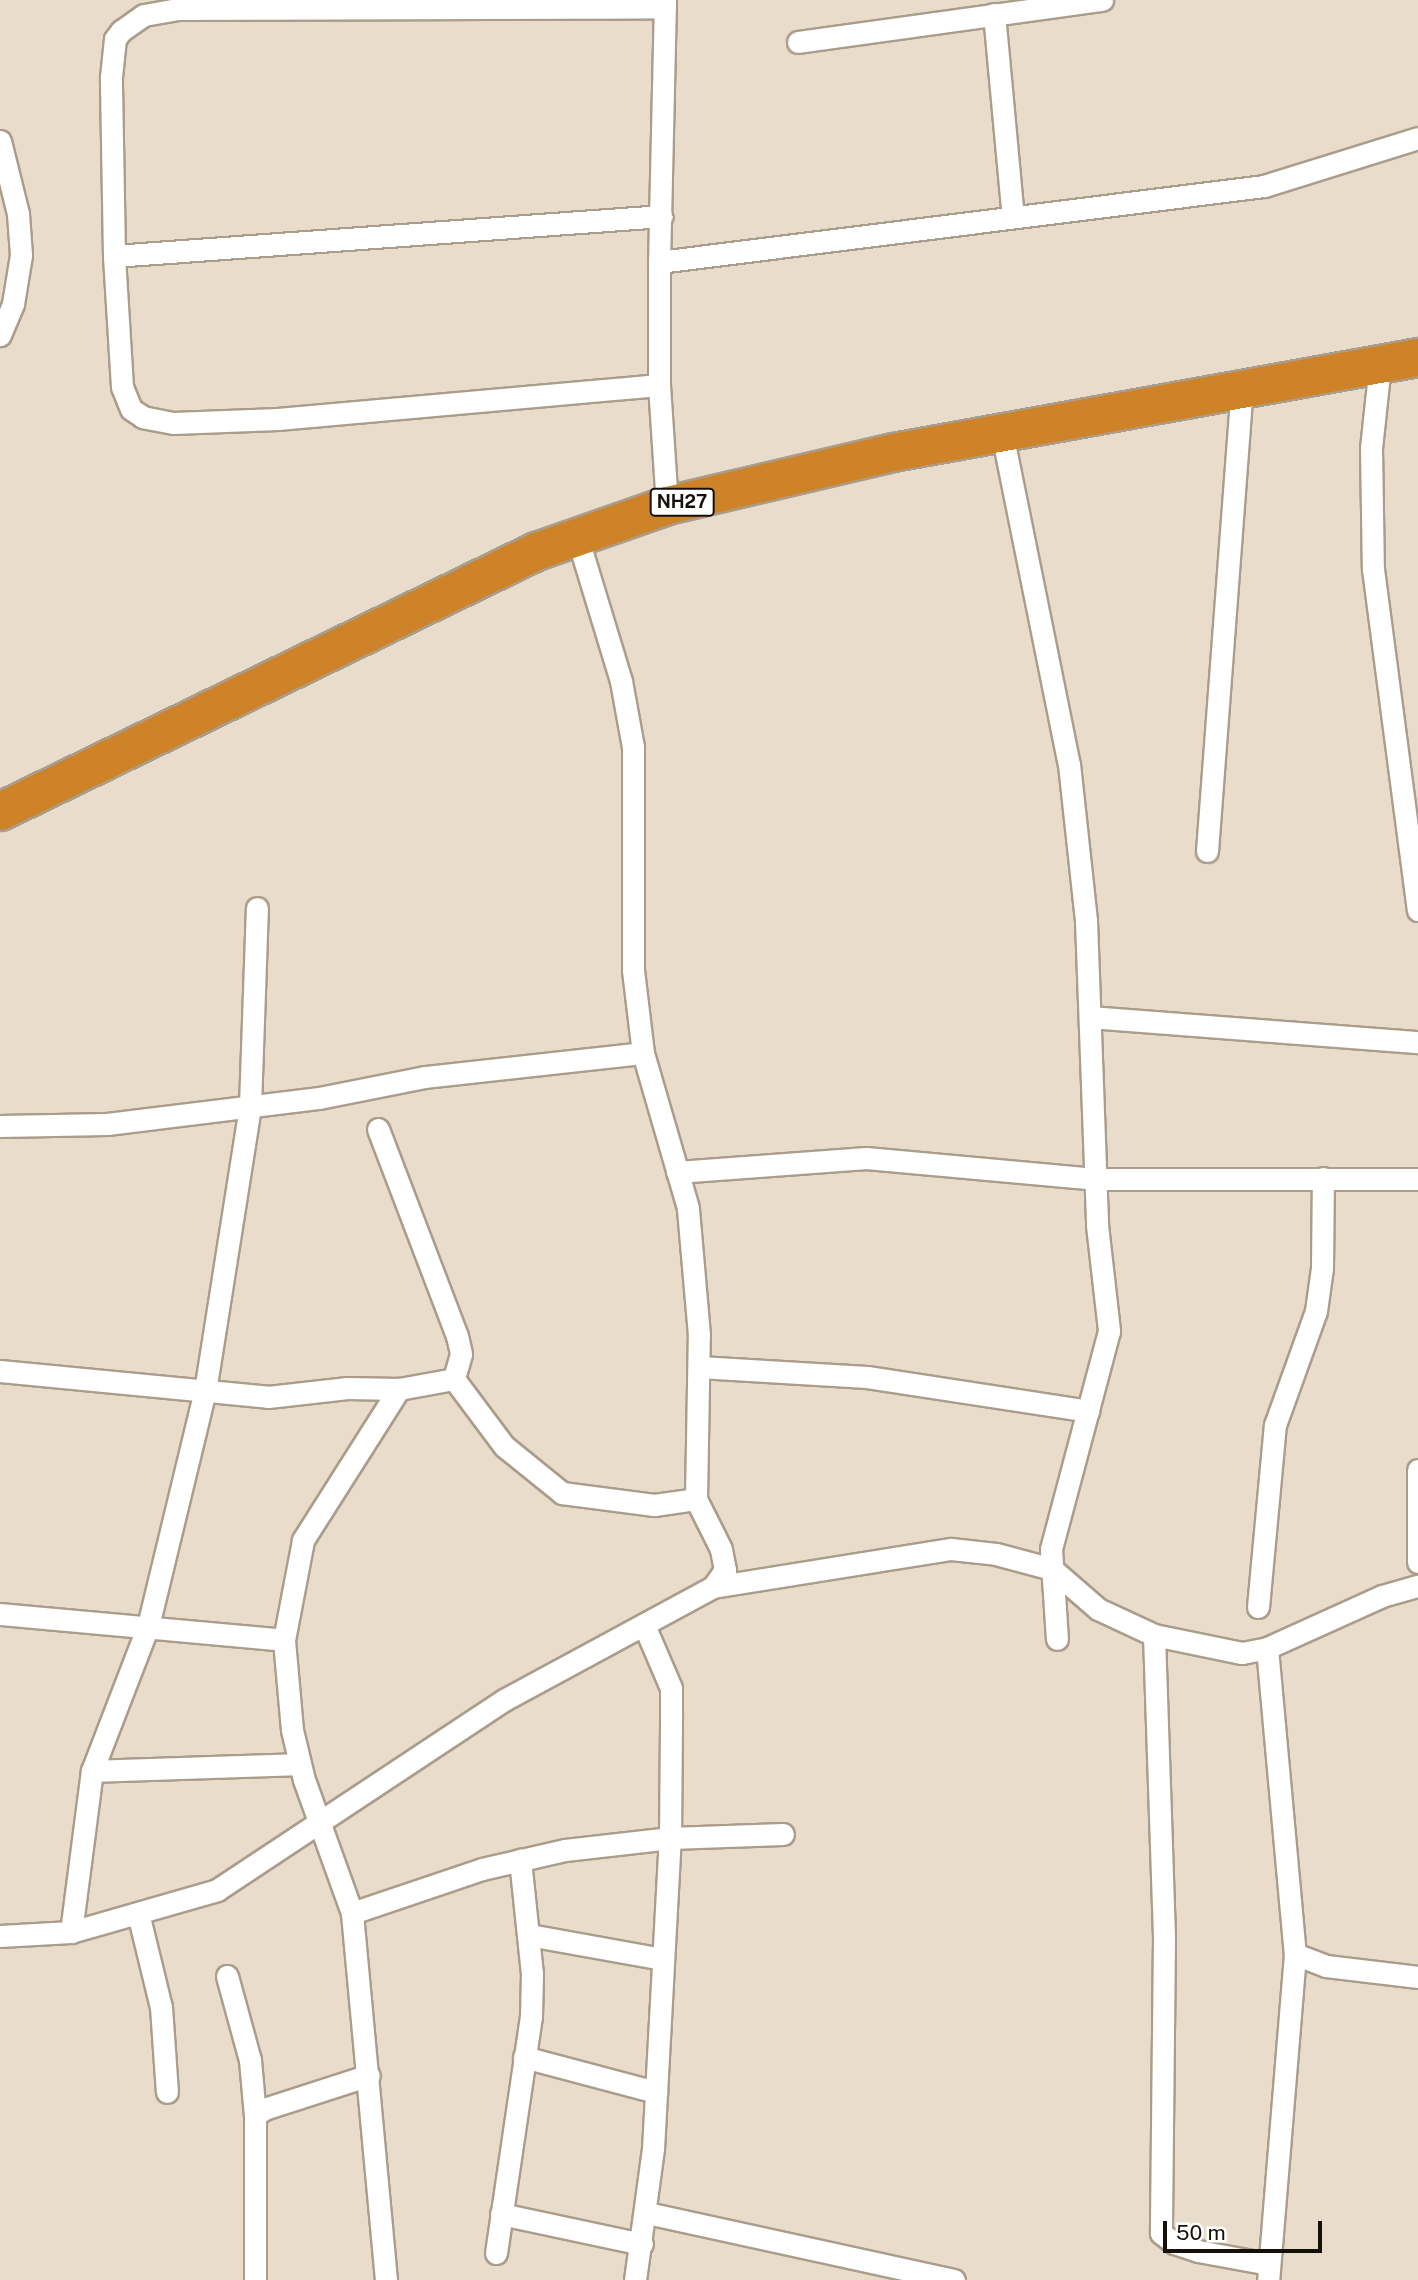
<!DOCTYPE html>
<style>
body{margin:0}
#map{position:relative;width:1418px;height:2280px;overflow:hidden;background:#eadcca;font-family:"Public Sans",sans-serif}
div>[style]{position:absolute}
.roads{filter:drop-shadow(2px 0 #aa9d8b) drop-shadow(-2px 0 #aa9d8b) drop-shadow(0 2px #aa9d8b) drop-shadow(0 -2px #aa9d8b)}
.street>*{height:21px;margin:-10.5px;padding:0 10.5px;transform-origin:10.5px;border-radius:10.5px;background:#fff}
.highway>*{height:37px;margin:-18.5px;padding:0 18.5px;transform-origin:18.5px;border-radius:18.5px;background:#ce8329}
span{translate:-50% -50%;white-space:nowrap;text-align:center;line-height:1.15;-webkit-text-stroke:7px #fff;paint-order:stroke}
.shield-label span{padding:2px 5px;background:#fff;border:2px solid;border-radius:5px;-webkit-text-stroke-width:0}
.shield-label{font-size:18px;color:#15110a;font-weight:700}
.scale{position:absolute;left:1163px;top:2221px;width:159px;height:32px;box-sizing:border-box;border:4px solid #15110a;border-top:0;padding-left:9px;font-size:21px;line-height:24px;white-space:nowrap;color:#15110a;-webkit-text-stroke:5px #fff;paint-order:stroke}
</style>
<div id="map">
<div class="roads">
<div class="street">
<div style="left:665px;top:0;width:262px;rotate:91.3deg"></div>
<div style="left:659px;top:262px;width:123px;rotate:90deg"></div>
<div style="left:659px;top:385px;width:120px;rotate:86.2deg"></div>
<div style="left:994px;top:14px;width:204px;rotate:84.7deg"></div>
<div style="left:798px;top:42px;width:307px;rotate:-7.9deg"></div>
<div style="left:0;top:141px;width:75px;rotate:76.1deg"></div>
<div style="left:18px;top:214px;width:41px;rotate:85.8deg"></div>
<div style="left:21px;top:255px;width:50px;rotate:99.3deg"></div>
<div style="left:13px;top:304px;width:34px;rotate:113deg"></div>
<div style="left:114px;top:256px;width:549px;rotate:-4.17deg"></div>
<div style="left:659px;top:262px;width:610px;rotate:-7.16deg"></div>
<div style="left:1264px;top:186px;width:161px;rotate:-17.3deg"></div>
<div style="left:1380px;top:364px;width:84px;rotate:96.1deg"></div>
<div style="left:1371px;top:448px;width:121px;rotate:89.1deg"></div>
<div style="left:1373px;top:569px;width:344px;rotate:82.5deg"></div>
<div style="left:659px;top:385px;width:383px;rotate:174.9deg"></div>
<div style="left:278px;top:419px;width:105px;rotate:177.8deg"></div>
<div style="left:173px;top:423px;width:31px;rotate:-169deg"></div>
<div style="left:143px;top:417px;width:14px;rotate:-146deg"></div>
<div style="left:131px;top:409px;width:24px;rotate:-112deg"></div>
<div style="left:122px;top:387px;width:131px;rotate:-93.5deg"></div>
<div style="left:114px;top:256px;width:179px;rotate:-91deg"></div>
<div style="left:111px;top:77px;width:38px;rotate:-84deg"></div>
<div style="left:115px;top:39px;width:10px;rotate:-53deg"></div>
<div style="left:121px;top:31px;width:28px;rotate:-35deg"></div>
<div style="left:144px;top:15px;width:35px;rotate:-10deg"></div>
<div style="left:178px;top:9px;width:487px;rotate:-0.2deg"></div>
<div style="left:1002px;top:433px;width:338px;rotate:78.6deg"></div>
<div style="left:1069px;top:764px;width:158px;rotate:83.8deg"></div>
<div style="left:1086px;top:921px;width:304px;rotate:87.9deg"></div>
<div style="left:1097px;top:1225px;width:107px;rotate:83.5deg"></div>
<div style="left:1109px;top:1331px;width:226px;rotate:104.9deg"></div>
<div style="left:1051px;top:1549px;width:90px;rotate:86.2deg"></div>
<div style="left:1207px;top:851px;width:463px;rotate:-85.7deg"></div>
<div style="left:1090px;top:1017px;width:329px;rotate:4.4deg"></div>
<div style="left:0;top:1126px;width:107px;rotate:-1.1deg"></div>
<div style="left:107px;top:1124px;width:214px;rotate:-7deg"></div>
<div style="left:319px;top:1098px;width:108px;rotate:-11.2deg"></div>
<div style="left:425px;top:1077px;width:219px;rotate:-6.3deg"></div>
<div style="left:378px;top:1129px;width:222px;rotate:69.1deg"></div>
<div style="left:457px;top:1336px;width:18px;rotate:77deg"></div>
<div style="left:461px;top:1354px;width:26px;rotate:106deg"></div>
<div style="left:677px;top:1172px;width:190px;rotate:-4.2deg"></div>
<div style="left:866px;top:1158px;width:230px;rotate:5.2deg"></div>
<div style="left:1095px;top:1179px;width:323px"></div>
<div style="left:699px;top:1367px;width:168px;rotate:3.4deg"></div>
<div style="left:867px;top:1377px;width:224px;rotate:8.7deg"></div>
<div style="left:0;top:1371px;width:269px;rotate:5.5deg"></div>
<div style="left:268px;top:1397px;width:80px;rotate:-6.5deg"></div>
<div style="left:347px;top:1388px;width:52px;rotate:1.1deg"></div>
<div style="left:399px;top:1389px;width:56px;rotate:-10.3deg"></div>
<div style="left:454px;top:1379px;width:84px;rotate:53.3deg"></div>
<div style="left:504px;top:1446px;width:75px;rotate:39deg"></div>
<div style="left:562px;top:1493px;width:93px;rotate:7.4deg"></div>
<div style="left:654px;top:1505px;width:42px;rotate:-8.1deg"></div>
<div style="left:1418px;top:1470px;width:92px;rotate:90deg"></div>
<div style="left:713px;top:1587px;width:241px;rotate:-9.1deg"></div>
<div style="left:951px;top:1549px;width:45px;rotate:6.3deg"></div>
<div style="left:996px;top:1554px;width:58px;rotate:15deg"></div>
<div style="left:1052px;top:1569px;width:61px;rotate:41deg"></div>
<div style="left:1098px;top:1609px;width:62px;rotate:24.9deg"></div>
<div style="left:1154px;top:1635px;width:90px;rotate:11.6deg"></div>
<div style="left:1242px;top:1653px;width:25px;rotate:-11deg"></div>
<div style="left:1267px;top:1648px;width:126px;rotate:-24.3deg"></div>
<div style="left:1382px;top:1596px;width:37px;rotate:-16deg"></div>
<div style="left:1258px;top:1607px;width:183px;rotate:-84.7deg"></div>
<div style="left:1275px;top:1425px;width:121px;rotate:-70.2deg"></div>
<div style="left:1316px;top:1311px;width:43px;rotate:-82.1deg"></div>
<div style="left:1322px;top:1268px;width:90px;rotate:-89.4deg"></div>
<div style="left:0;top:1614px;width:285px;rotate:5.2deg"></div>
<div style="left:1154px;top:1635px;width:302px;rotate:88.1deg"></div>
<div style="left:1164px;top:1937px;width:296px;rotate:90.6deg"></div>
<div style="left:1161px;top:2233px;width:16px;rotate:38deg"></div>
<div style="left:1174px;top:2243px;width:25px;rotate:18deg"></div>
<div style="left:1198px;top:2251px;width:72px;rotate:10.4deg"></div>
<div style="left:1267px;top:1648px;width:307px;rotate:84.8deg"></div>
<div style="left:1295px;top:1954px;width:327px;rotate:94.7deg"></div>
<div style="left:92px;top:1771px;width:208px;rotate:-1.9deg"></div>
<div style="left:138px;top:1913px;width:97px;rotate:76.3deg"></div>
<div style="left:161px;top:2007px;width:85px;rotate:86deg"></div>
<div style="left:352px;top:1913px;width:137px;rotate:-18.7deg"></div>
<div style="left:482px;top:1869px;width:85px;rotate:-12.9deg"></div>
<div style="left:565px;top:1850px;width:106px;rotate:-6.5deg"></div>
<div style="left:670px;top:1838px;width:113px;rotate:-2deg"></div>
<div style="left:71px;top:1932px;width:162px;rotate:-82.6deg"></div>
<div style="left:92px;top:1771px;width:155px;rotate:-68.9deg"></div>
<div style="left:148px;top:1626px;width:242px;rotate:-76.4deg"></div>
<div style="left:205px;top:1391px;width:289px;rotate:-81deg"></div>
<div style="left:250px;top:1106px;width:198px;rotate:-88deg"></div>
<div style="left:529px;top:1935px;width:135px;rotate:10.2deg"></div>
<div style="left:0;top:1936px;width:71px;rotate:-3.2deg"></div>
<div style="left:71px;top:1932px;width:152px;rotate:-16deg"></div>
<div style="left:217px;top:1890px;width:344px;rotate:-33.5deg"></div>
<div style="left:504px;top:1700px;width:238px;rotate:-28.4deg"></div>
<div style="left:713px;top:1587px;width:21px;rotate:-55deg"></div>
<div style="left:725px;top:1570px;width:21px;rotate:-101deg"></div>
<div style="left:721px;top:1549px;width:56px;rotate:-116.6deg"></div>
<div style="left:696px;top:1499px;width:164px;rotate:-89deg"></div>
<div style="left:699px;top:1335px;width:127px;rotate:-95deg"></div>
<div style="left:688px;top:1208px;width:161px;rotate:-106.2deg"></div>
<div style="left:643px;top:1053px;width:84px;rotate:-96.9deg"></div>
<div style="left:633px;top:970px;width:223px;rotate:-90deg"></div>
<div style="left:633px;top:747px;width:67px;rotate:-100.3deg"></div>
<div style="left:621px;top:681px;width:152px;rotate:-106.9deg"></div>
<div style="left:1295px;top:1954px;width:33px;rotate:21deg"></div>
<div style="left:1326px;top:1966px;width:93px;rotate:6.8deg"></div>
<div style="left:227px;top:1976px;width:87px;rotate:74.7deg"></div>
<div style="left:250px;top:2060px;width:56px;rotate:84.9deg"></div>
<div style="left:255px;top:2116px;width:164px;rotate:90deg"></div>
<div style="left:524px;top:2057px;width:137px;rotate:14.9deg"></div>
<div style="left:255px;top:2116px;width:11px;rotate:-38deg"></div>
<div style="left:264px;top:2109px;width:110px;rotate:-17.9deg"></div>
<div style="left:647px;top:2213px;width:314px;rotate:12.3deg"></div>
<div style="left:501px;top:2214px;width:144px;rotate:12deg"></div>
<div style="left:496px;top:2253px;width:239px;rotate:-81.6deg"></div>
<div style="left:531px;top:2017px;width:43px;rotate:-88.7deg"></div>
<div style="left:532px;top:1974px;width:115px;rotate:-96deg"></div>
<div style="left:386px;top:2280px;width:369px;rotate:-95.3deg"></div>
<div style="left:352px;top:1913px;width:141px;rotate:-109.8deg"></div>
<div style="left:304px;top:1780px;width:51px;rotate:-103.5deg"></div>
<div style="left:292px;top:1730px;width:90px;rotate:-95.1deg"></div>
<div style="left:284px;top:1640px;width:102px;rotate:-79.2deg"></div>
<div style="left:303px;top:1540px;width:179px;rotate:-57.6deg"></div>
<div style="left:635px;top:2280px;width:132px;rotate:-82.2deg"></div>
<div style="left:653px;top:2149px;width:311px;rotate:-86.9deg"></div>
<div style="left:670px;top:1838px;width:124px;rotate:-89.5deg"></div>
<div style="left:671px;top:1714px;width:26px;rotate:-90deg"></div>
<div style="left:671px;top:1688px;width:69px;rotate:-113.2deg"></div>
</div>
<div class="highway">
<div style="left:0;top:811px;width:596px;rotate:-25.88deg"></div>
<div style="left:536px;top:551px;width:139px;rotate:-19.3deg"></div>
<div style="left:667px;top:505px;width:232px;rotate:-13.2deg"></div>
<div style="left:893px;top:452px;width:534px;rotate:-10.26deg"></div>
</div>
</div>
<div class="shield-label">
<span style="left:682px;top:502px">NH27</span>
</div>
<div class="scale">50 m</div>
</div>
